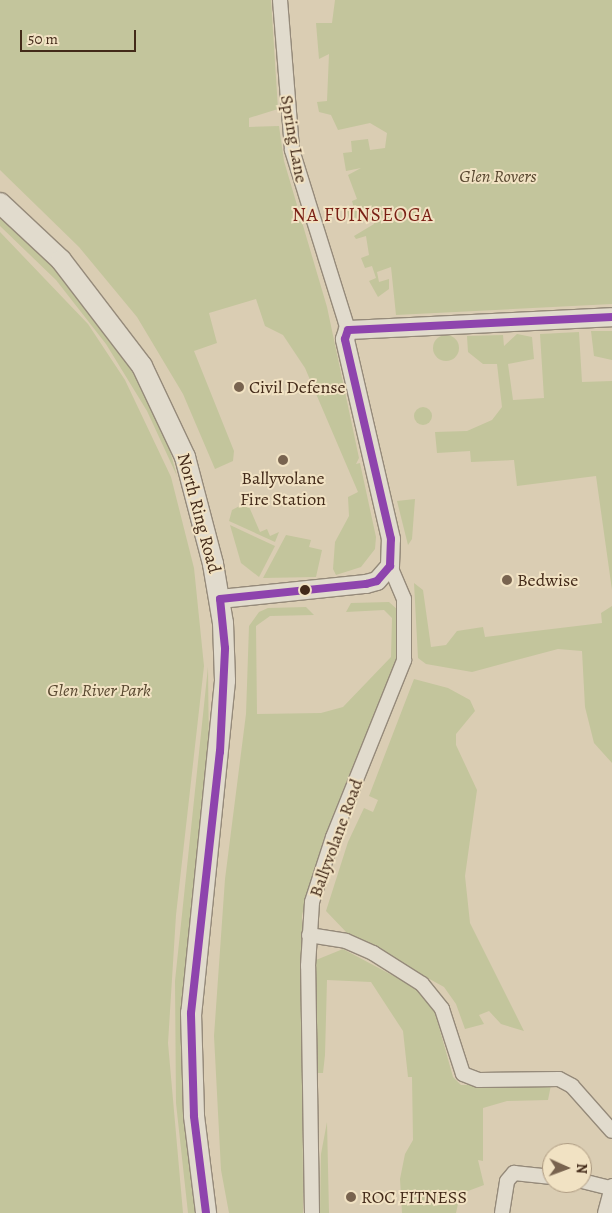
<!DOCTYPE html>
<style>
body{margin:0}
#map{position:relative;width:612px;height:1213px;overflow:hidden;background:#dacdb3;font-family:Alegreya,serif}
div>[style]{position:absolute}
.green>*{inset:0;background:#c3c59c}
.round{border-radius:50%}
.roads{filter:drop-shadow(1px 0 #958a7a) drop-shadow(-1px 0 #958a7a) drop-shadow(0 1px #958a7a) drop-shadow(0 -1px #958a7a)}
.minor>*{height:14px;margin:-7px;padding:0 7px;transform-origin:7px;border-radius:7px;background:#e1dbcd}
.tertiary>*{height:18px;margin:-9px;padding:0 9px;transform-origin:9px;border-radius:9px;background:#e1dbcd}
.secondary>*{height:20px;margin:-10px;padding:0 10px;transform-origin:10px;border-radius:10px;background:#e1dbcd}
.bus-1>*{height:8px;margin:-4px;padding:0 4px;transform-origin:4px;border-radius:4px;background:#8e44ad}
.dots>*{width:14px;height:14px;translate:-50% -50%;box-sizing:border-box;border:2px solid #f1e2c3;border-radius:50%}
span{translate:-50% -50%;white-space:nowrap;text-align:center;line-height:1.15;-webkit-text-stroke:4px #f1e2c3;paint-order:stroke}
.street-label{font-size:18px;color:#432a19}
.park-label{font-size:18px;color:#594830;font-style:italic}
.poi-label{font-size:18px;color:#432a19}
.left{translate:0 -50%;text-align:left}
.neighbourhood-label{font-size:19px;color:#7a1f14;letter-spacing:1px}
.north{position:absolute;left:542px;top:1143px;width:50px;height:50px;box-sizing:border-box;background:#f1e2c3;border:1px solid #ab987f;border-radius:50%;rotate:92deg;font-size:14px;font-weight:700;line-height:20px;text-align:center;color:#432a19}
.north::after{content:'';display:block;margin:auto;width:18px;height:22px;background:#78634f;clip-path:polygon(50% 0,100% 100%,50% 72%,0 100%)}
.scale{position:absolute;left:20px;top:30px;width:116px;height:22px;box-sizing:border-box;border:2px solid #432a19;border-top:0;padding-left:6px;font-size:15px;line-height:18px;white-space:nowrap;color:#432a19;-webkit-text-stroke:4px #f1e2c3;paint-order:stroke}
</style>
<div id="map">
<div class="green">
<div style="clip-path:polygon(0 0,271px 0,278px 109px,249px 118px,249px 127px,279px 126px,284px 161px,327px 307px,359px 458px,356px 464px,360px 463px,376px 537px,375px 549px,361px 567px,336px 575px,333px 569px,335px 542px,349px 516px,348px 497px,358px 492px,305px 368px,283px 335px,265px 326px,256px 299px,209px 313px,217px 343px,194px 351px,234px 451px,233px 461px,215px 469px,183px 394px,137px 317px,79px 247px,0 170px)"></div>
<div style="clip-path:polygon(335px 0,612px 0,612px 304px,396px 315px,391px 267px,377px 272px,379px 282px,389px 279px,389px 289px,378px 297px,369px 281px,376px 278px,372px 266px,365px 268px,361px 258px,369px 255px,366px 236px,356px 239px,354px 236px,374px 224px,373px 218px,350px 220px,346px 210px,354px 208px,352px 201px,357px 199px,348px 175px,361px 168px,346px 171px,343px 153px,352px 152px,351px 141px,368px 139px,370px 150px,385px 148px,387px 133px,370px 123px,338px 130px,331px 115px,319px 112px,317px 102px,327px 101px,329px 54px,319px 59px,316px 23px,332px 23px)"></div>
<div style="clip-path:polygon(0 214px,63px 275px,137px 374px,164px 429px,177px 476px,147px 411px,106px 344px,56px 280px,0 226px)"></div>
<div style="clip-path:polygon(0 232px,88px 324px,125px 380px,171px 477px,194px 568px,204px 666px,176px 915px,168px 1043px,183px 1213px,0 1213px)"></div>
<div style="clip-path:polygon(591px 331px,612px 331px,612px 360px,594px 356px)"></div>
<div style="clip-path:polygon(579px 332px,582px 382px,612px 381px,612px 590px,596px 476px,517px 486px,514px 460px,471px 462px,470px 451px,437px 453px,435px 432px,467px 431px,492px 420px,502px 407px,497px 364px,483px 364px,468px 352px,467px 336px,503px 335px,504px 346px,517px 334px,532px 337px,534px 359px,508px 364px,513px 400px,544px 398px,540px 334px)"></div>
<div class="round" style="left:433px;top:335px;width:26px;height:26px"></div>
<div class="round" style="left:414px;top:407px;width:18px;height:18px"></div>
<div style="clip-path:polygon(415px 499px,412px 539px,408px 545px,397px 501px)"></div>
<div style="clip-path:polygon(247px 502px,260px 532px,267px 529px,270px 536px,279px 532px,275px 542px,229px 521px,232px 510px)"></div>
<div style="clip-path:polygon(230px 525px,275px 546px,259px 577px,241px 563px)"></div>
<div style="clip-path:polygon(286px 535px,311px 540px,309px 547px,322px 550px,316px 577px,263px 578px)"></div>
<div style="clip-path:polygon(414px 583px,423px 590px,431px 647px,446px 645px,457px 631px,483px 627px,485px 637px,602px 623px,601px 613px,612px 606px,612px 763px,594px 743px,585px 707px,582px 651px,558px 649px,472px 672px,426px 664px,418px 658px)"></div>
<div style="clip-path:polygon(389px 602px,399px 611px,397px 657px,324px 838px,302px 915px,303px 1213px,229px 1213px,221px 1170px,214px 1036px,225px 879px,246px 714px,249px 626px,259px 612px,268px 608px,306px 607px,314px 615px,270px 616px,256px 626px,257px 714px,321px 713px,343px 707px,391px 657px,392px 618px,384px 610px,346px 612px,351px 603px)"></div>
<div style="clip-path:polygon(208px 667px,209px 757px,184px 982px,184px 1102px,197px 1213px,188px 1213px,176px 1103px,175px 981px)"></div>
<div style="clip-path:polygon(414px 679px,448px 688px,470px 700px,475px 711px,456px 734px,456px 745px,477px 790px,465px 876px,470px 923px,524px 1031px,501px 1024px,489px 1011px,479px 1015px,484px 1024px,465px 1029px,456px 1004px,444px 987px,348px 934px,326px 911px,348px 842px,364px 808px,373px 812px,378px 800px,369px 796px)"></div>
<div style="clip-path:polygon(343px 949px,420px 990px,434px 1009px,453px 1077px,461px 1085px,551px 1085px,548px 1100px,507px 1101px,483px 1108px,483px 1161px,478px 1160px,484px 1185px,460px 1194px,456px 1213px,402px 1213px,400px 1179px,405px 1154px,413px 1140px,412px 1077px,408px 1077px,403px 1031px,371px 982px,327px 980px,325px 1055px,323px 1073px,316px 1073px,316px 960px)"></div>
<div style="clip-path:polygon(327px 1122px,329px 1213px,320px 1213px,321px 1154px)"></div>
</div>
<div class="roads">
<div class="minor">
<div style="left:280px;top:0;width:150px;rotate:85.4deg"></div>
<div style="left:292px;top:150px;width:189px;rotate:72.7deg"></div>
<div style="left:309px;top:935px;width:37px;rotate:9deg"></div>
<div style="left:346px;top:941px;width:30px;rotate:24deg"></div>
<div style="left:373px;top:953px;width:58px;rotate:32.3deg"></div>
<div style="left:422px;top:984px;width:32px;rotate:51deg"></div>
<div style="left:442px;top:1009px;width:68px;rotate:72.1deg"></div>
<div style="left:463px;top:1074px;width:17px;rotate:21deg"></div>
<div style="left:479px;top:1080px;width:80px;rotate:-0.7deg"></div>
<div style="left:559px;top:1079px;width:15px;rotate:28deg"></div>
<div style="left:572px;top:1086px;width:60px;rotate:48.4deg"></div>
<div style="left:582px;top:1181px;width:29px;rotate:14deg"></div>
<div style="left:312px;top:1213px;width:247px;rotate:-90.9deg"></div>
<div style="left:308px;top:966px;width:64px;rotate:-86.4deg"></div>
<div style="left:312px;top:902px;width:68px;rotate:-72.1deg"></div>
<div style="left:333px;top:837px;width:191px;rotate:-68.1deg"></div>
<div style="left:404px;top:660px;width:61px;rotate:-90deg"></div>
<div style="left:404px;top:599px;width:36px;rotate:-113deg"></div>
<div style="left:502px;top:1213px;width:32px;rotate:-81deg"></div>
<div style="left:507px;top:1181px;width:11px;rotate:-49deg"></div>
<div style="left:514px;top:1173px;width:38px;rotate:6deg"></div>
<div style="left:605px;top:1213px;width:28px;rotate:-75deg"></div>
</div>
<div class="tertiary">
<div style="left:220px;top:599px;width:147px;rotate:-5.9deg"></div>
<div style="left:366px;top:584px;width:11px;rotate:-15deg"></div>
<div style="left:377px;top:581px;width:20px;rotate:-49deg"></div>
<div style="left:390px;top:566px;width:27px;rotate:-88deg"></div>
<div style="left:391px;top:539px;width:205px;rotate:-103deg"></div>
<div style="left:345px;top:339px;width:9px;rotate:-72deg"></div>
<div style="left:348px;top:330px;width:264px;rotate:-2.8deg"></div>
</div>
<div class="secondary">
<div style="left:0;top:203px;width:83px;rotate:43.1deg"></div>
<div style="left:61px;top:260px;width:133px;rotate:52.6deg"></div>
<div style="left:142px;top:366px;width:101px;rotate:64.7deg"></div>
<div style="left:185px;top:457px;width:111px;rotate:75.3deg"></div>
<div style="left:213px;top:564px;width:60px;rotate:80.4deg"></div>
<div style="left:223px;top:623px;width:58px;rotate:88deg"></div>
<div style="left:225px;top:681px;width:334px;rotate:95.8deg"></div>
<div style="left:191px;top:1013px;width:103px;rotate:88.3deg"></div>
<div style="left:194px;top:1116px;width:98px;rotate:82.9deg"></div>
</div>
</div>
<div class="bus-1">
<div style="left:206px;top:1213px;width:98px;rotate:-97.1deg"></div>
<div style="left:194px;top:1116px;width:103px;rotate:-91.7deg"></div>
<div style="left:191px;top:1013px;width:263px;rotate:-83.7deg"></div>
<div style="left:220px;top:752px;width:104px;rotate:-87.2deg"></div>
<div style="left:225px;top:648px;width:49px;rotate:-95.8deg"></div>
<div style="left:220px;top:599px;width:147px;rotate:-5.9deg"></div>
<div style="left:366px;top:584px;width:11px;rotate:-15deg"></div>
<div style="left:377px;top:581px;width:20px;rotate:-49deg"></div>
<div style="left:390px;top:566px;width:27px;rotate:-88deg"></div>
<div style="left:391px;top:539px;width:205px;rotate:-103deg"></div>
<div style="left:345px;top:339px;width:9px;rotate:-72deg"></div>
<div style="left:348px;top:330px;width:264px;rotate:-2.8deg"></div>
</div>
<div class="dots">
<div style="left:239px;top:387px;background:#78634f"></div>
<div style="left:283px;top:460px;background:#78634f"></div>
<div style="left:507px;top:580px;background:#78634f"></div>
<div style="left:305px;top:590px;background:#432a19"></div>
<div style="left:351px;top:1197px;background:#78634f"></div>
</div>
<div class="street-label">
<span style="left:294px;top:139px;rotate:80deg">Spring Lane</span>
<span style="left:199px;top:513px;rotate:75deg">North Ring Road</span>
<span style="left:336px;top:838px;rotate:-70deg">Ballyvolane Road</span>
</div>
<div class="park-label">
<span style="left:498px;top:176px">Glen Rovers</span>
<span style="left:99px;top:690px">Glen River Park</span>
</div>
<div class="poi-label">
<span class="left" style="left:249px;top:387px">Civil Defense</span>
<span style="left:283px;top:489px">Ballyvolane<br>Fire Station</span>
<span class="left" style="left:517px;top:580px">Bedwise</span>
<span class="left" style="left:361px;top:1197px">ROC FITNESS</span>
</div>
<div class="neighbourhood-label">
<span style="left:363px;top:216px">NA FUINSEOGA</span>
</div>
<div class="north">N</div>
<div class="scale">50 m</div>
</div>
